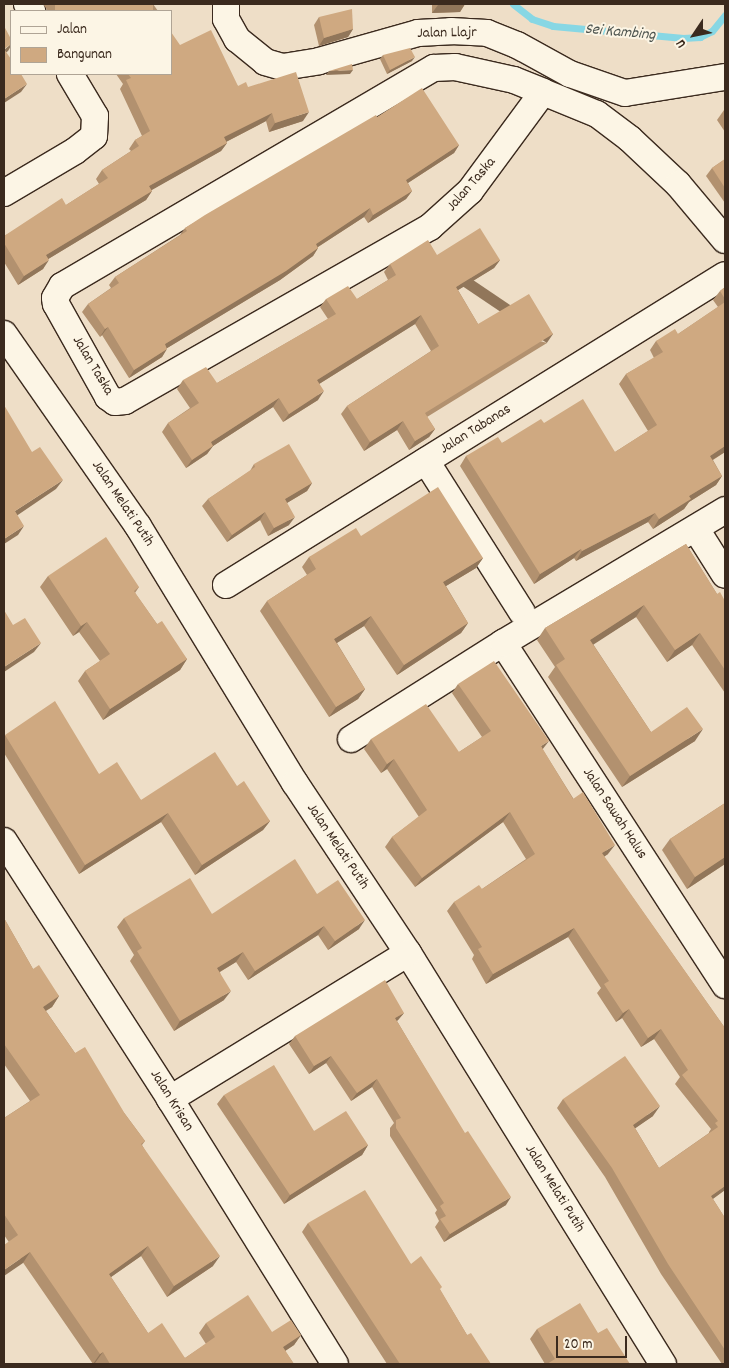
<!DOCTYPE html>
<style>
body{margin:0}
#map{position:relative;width:729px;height:1368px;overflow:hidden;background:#eedec7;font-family:Dekko,sans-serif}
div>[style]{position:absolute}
.stream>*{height:7px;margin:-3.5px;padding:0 3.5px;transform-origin:3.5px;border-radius:3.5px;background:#87d7e4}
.roads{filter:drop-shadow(1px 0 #3b2a1e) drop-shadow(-1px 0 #3b2a1e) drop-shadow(0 1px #3b2a1e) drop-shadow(0 -1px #3b2a1e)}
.minor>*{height:26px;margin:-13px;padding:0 13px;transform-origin:13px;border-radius:13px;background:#fcf5e5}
.wall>*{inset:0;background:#b2916f}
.shaded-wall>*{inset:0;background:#91765a;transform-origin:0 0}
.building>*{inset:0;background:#cfa981;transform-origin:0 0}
span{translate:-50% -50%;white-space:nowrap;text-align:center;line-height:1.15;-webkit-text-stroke:4px #fcf5e5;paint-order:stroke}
.street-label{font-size:15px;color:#3b2a1e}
.water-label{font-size:16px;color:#4e5550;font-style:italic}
.frame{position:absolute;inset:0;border:5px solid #3b2a1e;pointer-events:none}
.legend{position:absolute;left:10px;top:10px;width:162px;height:65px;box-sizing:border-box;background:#fcf5e5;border:1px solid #afa495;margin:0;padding:6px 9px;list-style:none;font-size:15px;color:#3b2a1e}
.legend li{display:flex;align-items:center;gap:10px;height:25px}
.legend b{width:25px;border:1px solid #afa495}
.north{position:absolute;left:669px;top:10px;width:50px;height:50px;-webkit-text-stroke:4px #fcf5e5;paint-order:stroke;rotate:236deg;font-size:14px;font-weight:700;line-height:20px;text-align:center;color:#3b2a1e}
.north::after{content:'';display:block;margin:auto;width:18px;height:22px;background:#3b2a1e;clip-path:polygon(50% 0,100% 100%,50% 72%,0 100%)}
.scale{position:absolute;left:556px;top:1336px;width:71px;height:22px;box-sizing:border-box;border:2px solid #3b2a1e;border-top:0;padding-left:6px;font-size:15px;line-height:18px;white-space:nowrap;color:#3b2a1e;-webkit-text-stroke:4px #fcf5e5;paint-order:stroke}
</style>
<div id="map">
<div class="stream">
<div style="left:513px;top:4px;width:24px;rotate:38deg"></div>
<div style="left:532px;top:19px;width:22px;rotate:18deg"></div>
<div style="left:553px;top:26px;width:131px;rotate:5.3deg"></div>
<div style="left:683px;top:38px;width:17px;rotate:-3deg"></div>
<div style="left:700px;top:37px;width:13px;rotate:-27deg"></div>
<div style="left:712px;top:31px;width:21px;rotate:-51deg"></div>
</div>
<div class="roads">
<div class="minor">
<div style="left:27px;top:4px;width:9px;rotate:54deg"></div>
<div style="left:226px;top:4px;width:15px;rotate:90deg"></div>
<div style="left:226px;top:19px;width:23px;rotate:61deg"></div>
<div style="left:237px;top:39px;width:36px;rotate:39deg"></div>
<div style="left:265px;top:62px;width:19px;rotate:16deg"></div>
<div style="left:283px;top:67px;width:36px;rotate:-9deg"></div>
<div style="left:319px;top:61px;width:103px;rotate:-15.8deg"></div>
<div style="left:418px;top:33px;width:33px;rotate:-3deg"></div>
<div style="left:451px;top:31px;width:36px;rotate:3deg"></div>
<div style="left:487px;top:33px;width:32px;rotate:22deg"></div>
<div style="left:517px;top:45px;width:60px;rotate:28.7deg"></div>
<div style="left:570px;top:74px;width:58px;rotate:19.1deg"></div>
<div style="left:625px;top:93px;width:101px;rotate:-9.1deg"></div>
<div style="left:543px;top:92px;width:123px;rotate:126.4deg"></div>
<div style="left:470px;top:191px;width:54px;rotate:138deg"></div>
<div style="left:430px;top:227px;width:351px;rotate:150.3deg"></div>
<div style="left:125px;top:401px;width:10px;rotate:174deg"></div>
<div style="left:115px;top:402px;width:9px;rotate:-144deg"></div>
<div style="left:108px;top:397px;width:107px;rotate:-119.2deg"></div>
<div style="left:56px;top:304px;width:6px;rotate:-99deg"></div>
<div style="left:55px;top:298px;width:14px;rotate:-60deg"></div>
<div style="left:62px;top:286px;width:431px;rotate:-30.4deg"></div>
<div style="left:434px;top:68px;width:21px;rotate:-3deg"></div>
<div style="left:455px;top:67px;width:60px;rotate:12.4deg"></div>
<div style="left:514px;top:80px;width:31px;rotate:22deg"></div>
<div style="left:543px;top:92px;width:58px;rotate:22.2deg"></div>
<div style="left:597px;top:114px;width:41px;rotate:37.1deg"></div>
<div style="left:630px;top:139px;width:66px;rotate:43.2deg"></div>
<div style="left:678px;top:184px;width:73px;rotate:50deg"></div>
<div style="left:4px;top:193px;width:82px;rotate:-30.6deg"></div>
<div style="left:75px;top:151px;width:24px;rotate:-38deg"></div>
<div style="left:94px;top:136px;width:20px;rotate:-87deg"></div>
<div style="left:95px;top:116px;width:49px;rotate:-120.8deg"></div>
<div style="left:4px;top:334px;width:234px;rotate:55.1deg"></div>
<div style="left:138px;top:526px;width:301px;rotate:58.6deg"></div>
<div style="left:295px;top:783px;width:204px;rotate:56.4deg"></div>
<div style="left:408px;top:953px;width:484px;rotate:58.2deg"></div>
<div style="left:426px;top:461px;width:179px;rotate:57.6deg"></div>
<div style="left:696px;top:529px;width:54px;rotate:57.8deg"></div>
<div style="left:226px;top:585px;width:587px;rotate:-31.85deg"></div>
<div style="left:503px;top:643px;width:408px;rotate:57deg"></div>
<div style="left:351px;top:739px;width:180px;rotate:-32.3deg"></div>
<div style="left:503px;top:643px;width:259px;rotate:-30.9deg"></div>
<div style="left:4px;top:841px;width:307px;rotate:57.2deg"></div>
<div style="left:170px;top:1099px;width:312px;rotate:58.1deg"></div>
<div style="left:170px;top:1099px;width:279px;rotate:-31.5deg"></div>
</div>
</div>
<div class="wall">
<div style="clip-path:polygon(43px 4px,154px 4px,153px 4px,158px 11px,48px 11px)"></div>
<div style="clip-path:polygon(432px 4px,465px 4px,460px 12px,432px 13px)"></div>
<div style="clip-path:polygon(319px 17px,353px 29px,348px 37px,319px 46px,314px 25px)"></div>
<div style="clip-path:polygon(180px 45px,238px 86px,248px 87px,303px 121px,269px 132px,266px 121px,226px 142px,227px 143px,221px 151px,151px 190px,152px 191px,146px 200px,48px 259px,43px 269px,18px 285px,4px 262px,4px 236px,66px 205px,99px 184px,96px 179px,102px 170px,131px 151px,129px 149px,135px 140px,142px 136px,120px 89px,123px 84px,116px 74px,171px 74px)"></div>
<div style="clip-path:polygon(383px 55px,412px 61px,387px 74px,380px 59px)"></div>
<div style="clip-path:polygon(724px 110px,725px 110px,725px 132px,717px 120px)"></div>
<div style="clip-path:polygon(377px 117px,459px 145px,454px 153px,408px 183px,412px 191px,406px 199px,368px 223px,364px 217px,318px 247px,318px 248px,313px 256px,280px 280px,167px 348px,162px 357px,129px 378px,102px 335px,100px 337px,82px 312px,88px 304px,111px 288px,109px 285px,115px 277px,180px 235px,185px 228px)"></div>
<div style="clip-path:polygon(725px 159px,725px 203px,706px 176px,712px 168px)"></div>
<div style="clip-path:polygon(437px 255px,500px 260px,494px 268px,458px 290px,478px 324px,547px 343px,427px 417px,435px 429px,429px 437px,409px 450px,397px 430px,364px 451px,341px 414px,347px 406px,431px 351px,415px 324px,319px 384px,318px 400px,283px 422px,273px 407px,213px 446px,207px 454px,186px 468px,162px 432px,168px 423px,190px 408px,177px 389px,183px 380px,217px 383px,328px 319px,320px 307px,326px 299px,357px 299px,388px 280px,384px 272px,390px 264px)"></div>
<div style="clip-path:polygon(725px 287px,725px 452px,713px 460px,722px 476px,716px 485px,689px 502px,684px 509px,653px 529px,648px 522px,576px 561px,574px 558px,534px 584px,460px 466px,466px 456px,502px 443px,544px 423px,615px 452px,648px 431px,619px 384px,626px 374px,654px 358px,650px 350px,656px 341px,678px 334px,718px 307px,713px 300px,720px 291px)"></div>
<div style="clip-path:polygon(254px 464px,312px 483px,307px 491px,287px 503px,289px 525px,268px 536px,260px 520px,227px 542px,202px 506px,208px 499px,250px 471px)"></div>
<div style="clip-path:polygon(361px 536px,483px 558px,476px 568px,446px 586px,468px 623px,461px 633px,397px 675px,364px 626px,337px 643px,365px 689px,358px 699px,329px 717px,260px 611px,267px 601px,307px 575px,302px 567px,309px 557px)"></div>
<div style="clip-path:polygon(686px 544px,717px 594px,725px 601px,725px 693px,692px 645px,667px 662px,636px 617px,593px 644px,651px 732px,695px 741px,622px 787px,548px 677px,555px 667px,537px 640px,545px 628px)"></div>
<div style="clip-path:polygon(48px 576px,139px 587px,135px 593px,157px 624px,187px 659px,180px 670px,103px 720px,78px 681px,85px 671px,100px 661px,79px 632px,73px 636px,40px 587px)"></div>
<div style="clip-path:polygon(458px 684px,543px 750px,608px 854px,604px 857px,725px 1028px,725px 1190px,713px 1199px,725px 1218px,725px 1364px,722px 1364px,661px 1274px,605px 1177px,557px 1108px,563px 1099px,653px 1116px,635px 1128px,659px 1168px,709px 1133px,709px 1132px,711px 1129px,675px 1084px,680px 1077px,654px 1039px,641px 1047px,622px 1018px,616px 1022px,597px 993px,601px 988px,568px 937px,486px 984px,472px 959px,474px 955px,447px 911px,454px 902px,482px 889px,526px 859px,503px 822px,415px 887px,385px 847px,392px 837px,419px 817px,387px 769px,381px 773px,364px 749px,371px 739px,459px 752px,482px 737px,452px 693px)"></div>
<div style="clip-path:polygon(5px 735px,99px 774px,141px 800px,237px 786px,270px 821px,263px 830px,195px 875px,161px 822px,79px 874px,4px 753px,4px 737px)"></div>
<div style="clip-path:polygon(725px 803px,725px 864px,687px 889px,662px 850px,670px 839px)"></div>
<div style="clip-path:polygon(317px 894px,359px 929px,328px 950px,318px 935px,248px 980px,236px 962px,220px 972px,224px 1000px,174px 1031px,130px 961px,134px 955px,117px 927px,124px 918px,212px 914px)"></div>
<div style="clip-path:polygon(4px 918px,33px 969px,59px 996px,52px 1007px,46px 1011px,75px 1053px,125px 1114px,145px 1141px,142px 1145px,213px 1266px,167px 1297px,141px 1256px,111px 1277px,148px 1333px,185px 1358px,206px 1344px,199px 1333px,206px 1323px,272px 1332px,301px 1335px,294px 1345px,285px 1351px,294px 1364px,96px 1364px,95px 1363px,93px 1364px,4px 1235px,4px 1118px,30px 1101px,4px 1064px)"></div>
<div style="clip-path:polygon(404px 1013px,398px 1020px,397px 1021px,506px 1205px,444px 1242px,435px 1227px,439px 1221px,435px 1213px,437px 1210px,390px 1136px,390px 1128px,394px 1123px,372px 1087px,351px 1101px,326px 1063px,309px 1074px,289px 1044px,295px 1036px)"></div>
<div style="clip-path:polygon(224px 1095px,314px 1131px,368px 1145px,362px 1155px,284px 1204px,217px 1104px)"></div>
<div style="clip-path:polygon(308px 1223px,411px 1264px,440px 1290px,467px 1335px,491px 1364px,387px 1364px,302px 1232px)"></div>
<div style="clip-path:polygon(537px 1329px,598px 1333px,630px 1364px,545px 1364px,530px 1339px)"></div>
</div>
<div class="shaded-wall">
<div style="clip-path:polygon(465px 4px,460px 12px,432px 13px,438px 5px)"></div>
<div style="clip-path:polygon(353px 29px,348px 37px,319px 46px,324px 38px)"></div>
<div style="clip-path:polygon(11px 44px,11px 46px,8px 51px,4px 54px,4px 50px)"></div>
<div style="clip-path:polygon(415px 57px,412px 61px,387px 74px,390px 70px)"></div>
<div style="clip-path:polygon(353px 70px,350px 74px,326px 75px,329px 71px)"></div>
<div style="clip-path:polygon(27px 84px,21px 92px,4px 103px,4px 99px)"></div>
<div style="clip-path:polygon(309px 112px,303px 121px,269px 132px,275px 123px)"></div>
<div style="clip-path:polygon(272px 113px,266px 121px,218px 146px,224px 137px)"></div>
<div style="clip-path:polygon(227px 143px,221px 151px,143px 195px,149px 186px)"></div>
<div style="clip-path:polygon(459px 145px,454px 153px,400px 188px,406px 180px)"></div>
<div style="clip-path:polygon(152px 191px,146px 200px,40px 264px,46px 255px)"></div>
<div style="clip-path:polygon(412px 191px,406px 199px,368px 223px,373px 215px)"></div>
<div style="clip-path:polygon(370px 208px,364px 217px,310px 252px,316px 244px)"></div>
<div style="clip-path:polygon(318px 248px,313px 256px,280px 280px,159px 353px,165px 344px)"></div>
<div style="clip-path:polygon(49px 260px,43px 269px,18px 285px,24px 276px)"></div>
<div style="clip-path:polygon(500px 260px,494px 268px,450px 295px,456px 287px)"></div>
<div style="clip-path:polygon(421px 315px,415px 324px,311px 389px,317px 380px)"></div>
<div style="clip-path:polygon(108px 327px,102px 335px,100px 337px,105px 329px)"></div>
<div style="left:553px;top:334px;width:11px;height:150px;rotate:124deg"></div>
<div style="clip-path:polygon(167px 349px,162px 357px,129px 378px,134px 370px)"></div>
<div style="clip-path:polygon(324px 391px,318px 400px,283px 422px,289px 414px)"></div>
<div style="clip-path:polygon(279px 398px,273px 407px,213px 446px,207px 454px,186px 468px,192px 460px,211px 442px)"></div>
<div style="clip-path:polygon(403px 421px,397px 430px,364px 451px,370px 442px)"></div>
<div style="clip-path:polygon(435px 429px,429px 437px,409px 450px,415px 441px)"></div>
<div style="clip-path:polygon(725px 446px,725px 452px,704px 465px,710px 456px)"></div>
<div style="clip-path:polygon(722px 476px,716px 485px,689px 502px,684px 509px,653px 529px,659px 519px,689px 496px)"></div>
<div style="clip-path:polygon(63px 480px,56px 489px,9px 521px,15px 511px)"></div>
<div style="clip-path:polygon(312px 483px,307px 491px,280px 507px,285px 499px)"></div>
<div style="clip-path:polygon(265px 512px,260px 520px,227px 542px,232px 535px)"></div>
<div style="clip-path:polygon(655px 513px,648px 522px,576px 561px,582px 551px)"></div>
<div style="clip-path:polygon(295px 517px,289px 525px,268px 536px,274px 528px)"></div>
<div style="clip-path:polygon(24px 526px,18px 535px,4px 544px,4px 539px)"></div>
<div style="clip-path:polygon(581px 549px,574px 558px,534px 584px,540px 574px)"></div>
<div style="clip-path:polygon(483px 558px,476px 568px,436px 592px,443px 582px)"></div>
<div style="clip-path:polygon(644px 605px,636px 617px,582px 652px,590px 640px)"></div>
<div style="clip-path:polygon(371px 616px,364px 626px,327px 649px,334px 639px)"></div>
<div style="clip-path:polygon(87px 622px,79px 632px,73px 636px,81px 626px)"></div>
<div style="clip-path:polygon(468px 623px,461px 633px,397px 675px,404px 665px)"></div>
<div style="clip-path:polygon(700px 633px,692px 645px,667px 662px,675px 650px)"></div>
<div style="clip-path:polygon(41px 643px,34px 652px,4px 672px,4px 667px)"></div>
<div style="clip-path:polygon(187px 659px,180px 670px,103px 720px,110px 709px)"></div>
<div style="clip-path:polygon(365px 689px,358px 699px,329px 717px,336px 707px)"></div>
<div style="clip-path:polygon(703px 729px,695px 741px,622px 787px,630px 776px)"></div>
<div style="clip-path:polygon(549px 741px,542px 750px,541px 746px)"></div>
<div style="clip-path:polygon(394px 759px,387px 769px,381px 773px,387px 764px)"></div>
<div style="clip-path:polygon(510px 812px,503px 822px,415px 887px,422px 878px)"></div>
<div style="clip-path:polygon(168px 813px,161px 822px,79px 874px,85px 865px)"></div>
<div style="clip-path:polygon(270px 821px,263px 830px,195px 875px,202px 865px)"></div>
<div style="clip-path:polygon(615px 845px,608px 854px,595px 862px,602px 853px)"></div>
<div style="clip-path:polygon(725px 857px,725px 864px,687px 889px,695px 877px)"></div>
<div style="clip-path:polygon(365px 920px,359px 929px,328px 950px,335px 941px)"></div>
<div style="clip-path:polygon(324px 926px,318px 935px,248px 980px,255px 971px)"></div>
<div style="clip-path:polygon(574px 928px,568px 937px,486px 984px,493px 974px)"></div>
<div style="clip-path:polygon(243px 952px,236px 962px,211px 977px,217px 968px)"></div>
<div style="clip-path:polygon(231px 991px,224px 1000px,174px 1031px,180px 1021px)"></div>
<div style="clip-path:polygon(59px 996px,52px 1007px,35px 1017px,43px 1007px)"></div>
<div style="clip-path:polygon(629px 1009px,622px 1018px,616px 1022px,623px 1013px)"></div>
<div style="clip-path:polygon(404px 1013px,398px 1020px,389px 1026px,395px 1018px)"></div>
<div style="clip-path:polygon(661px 1029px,654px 1039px,641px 1047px,648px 1038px)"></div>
<div style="clip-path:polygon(331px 1056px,326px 1063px,309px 1074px,314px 1066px)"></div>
<div style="clip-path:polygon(377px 1079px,372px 1087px,351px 1101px,357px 1093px)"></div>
<div style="clip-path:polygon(660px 1106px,653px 1116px,627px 1134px,633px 1125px)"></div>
<div style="clip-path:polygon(368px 1145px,362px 1155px,284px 1204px,290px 1195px)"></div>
<div style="clip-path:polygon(725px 1186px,725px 1190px,704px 1205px,711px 1196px)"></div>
<div style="clip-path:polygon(511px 1197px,506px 1205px,444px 1242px,450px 1234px)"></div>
<div style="clip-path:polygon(148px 1246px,141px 1256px,101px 1284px,109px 1274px)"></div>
<div style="clip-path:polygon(30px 1252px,23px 1263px,4px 1276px,4px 1270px)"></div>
<div style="clip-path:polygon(220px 1256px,213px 1266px,167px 1297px,174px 1286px)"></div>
<div style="clip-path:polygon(301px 1335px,294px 1345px,276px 1357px,283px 1347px)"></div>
<div style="clip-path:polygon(103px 1352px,95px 1363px,93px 1364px,100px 1354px)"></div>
</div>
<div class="building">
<div style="left:55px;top:4px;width:98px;height:8px"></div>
<div style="clip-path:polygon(352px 9px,353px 29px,324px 38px,319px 17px)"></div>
<div style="clip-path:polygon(4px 26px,11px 39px,11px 44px,4px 49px,11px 59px,11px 74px,21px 74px,27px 84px,4px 99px)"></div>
<div style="clip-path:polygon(211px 30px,238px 86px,246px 82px,248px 87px,296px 72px,309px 112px,275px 123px,272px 113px,224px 137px,227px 143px,149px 186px,152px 191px,46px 255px,49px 260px,24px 276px,4px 243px,4px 236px,62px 198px,66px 205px,108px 178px,102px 170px,139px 146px,135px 140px,150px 131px,126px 80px,131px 78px,128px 74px,171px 74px,171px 32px,180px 45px)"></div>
<div style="clip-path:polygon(410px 48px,415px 57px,390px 70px,383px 55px)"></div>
<div style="clip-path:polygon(352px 64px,353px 70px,329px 71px)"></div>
<div style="clip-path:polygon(422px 88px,459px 145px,406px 180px,412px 191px,373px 215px,370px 208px,316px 244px,318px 248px,286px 271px,165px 344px,167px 349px,134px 370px,108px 327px,105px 329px,88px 304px,119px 283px,115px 277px,187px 231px,185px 228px,205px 215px,376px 115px,377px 117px)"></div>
<div style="clip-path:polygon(725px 159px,725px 188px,712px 168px)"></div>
<div style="clip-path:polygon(480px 228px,500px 260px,456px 287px,478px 324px,529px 294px,553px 334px,425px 413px,435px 429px,415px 441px,403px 421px,370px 442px,347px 406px,439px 346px,421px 315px,317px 380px,324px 391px,289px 414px,279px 398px,211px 442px,213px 446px,192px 460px,168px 423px,199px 403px,183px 380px,206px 367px,217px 383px,336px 314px,326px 299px,348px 286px,357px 299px,396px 275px,390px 264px,428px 240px,437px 255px)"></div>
<div style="clip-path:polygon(725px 287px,725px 299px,720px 291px)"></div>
<div style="clip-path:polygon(725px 302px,725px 446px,710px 456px,722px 476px,689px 496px,691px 499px,659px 519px,655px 513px,582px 551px,581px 549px,540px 574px,466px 456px,498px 437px,502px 443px,541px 419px,544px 423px,583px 399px,615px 452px,657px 425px,626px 374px,663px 352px,656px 341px,675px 329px,678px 334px)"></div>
<div style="clip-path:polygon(4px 405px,32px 452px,40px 447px,63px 480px,15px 511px,24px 526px,4px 539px)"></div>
<div style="clip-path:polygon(289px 444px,312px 483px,285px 499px,295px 517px,274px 528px,265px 512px,232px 535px,208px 499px,255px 467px,254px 464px)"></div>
<div style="clip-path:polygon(438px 487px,483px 558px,443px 582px,468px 623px,404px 665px,371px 616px,334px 639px,365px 689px,336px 707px,267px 601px,316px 569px,309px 557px,356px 528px,361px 536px)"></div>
<div style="clip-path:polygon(106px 537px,139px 587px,134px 591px,157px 624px,162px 621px,187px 659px,110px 709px,85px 671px,110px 654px,87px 622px,81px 626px,48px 576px)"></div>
<div style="clip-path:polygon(686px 544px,717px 594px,720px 592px,725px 601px,725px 670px,700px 633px,675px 650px,644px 605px,590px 640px,651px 732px,687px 707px,703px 729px,630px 776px,556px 665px,565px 659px,545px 628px)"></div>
<div style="clip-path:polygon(4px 610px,13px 625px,25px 618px,41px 643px,4px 667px)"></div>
<div style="clip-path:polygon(494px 661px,549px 741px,541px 746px,573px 799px,583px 792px,615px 845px,602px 853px,725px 1028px,725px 1033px,724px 1034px,725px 1036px,725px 1186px,711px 1196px,725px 1218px,725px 1350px,668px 1264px,612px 1168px,563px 1099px,625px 1056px,660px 1106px,633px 1125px,659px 1168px,718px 1127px,715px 1123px,718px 1121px,682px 1075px,688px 1070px,661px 1029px,648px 1038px,629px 1009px,623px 1013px,604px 984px,609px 981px,574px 928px,493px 974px,478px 949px,482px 947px,454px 902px,479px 885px,482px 889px,535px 854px,510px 812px,422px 878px,392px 837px,427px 810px,394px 759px,387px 764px,371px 739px,426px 704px,459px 752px,491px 731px,458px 684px)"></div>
<div style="clip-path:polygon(55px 701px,99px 774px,117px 762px,141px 800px,215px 752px,237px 786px,244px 781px,270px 821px,202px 865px,168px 813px,85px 865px,5px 735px)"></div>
<div style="clip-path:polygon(725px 803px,725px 857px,695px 877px,670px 839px)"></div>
<div style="clip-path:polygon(295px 859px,317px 894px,338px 880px,365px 920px,335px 941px,324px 926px,255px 971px,243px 952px,217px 968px,231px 991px,180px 1021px,137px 951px,142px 948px,124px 918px,190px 878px,212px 914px)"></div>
<div style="clip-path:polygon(4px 918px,33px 969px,39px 965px,59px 996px,43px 1007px,75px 1053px,85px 1047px,125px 1114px,145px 1141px,141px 1144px,220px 1256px,174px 1286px,148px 1246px,109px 1274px,148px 1333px,162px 1323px,185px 1358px,215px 1337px,206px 1323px,248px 1295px,272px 1332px,291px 1320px,301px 1335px,283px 1347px,294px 1364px,110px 1364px,103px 1352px,100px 1354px,30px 1252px,4px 1270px,4px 1245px,18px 1235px,4px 1214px,4px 1118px,40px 1095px,4px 1044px)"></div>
<div style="clip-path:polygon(385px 980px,404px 1013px,395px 1018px,465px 1133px,468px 1131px,511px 1197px,450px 1234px,440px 1219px,446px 1216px,440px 1206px,444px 1203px,396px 1128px,396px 1120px,401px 1118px,377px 1079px,357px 1093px,331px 1056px,314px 1066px,295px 1036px)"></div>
<div style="clip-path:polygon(274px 1065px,314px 1131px,346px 1111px,368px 1145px,290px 1195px,224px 1095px)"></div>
<div style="clip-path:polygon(365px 1190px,411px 1264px,421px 1256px,442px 1287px,440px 1289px,467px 1335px,471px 1333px,491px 1364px,400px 1364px,308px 1223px)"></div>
<div style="clip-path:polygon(580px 1303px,598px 1333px,607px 1328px,630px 1364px,547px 1364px,555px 1359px,537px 1329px)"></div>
</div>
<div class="street-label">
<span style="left:447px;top:34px;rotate:-1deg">Jalan Llajr</span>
<span style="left:472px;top:185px;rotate:-49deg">Jalan Taska</span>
<span style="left:92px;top:366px;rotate:59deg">Jalan Taska</span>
<span style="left:476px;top:430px;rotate:-32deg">Jalan Tabanas</span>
<span style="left:122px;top:504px;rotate:56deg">Jalan Melati Putih</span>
<span style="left:614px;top:814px;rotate:57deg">Jalan Sawah Halus</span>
<span style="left:337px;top:847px;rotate:56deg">Jalan Melati Putih</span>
<span style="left:171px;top:1101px;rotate:58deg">Jalan Krisan</span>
<span style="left:554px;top:1189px;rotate:58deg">Jalan Melati Putih</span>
</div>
<div class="water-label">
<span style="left:620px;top:33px;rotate:5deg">Sei Kambing</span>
</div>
<div class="frame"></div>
<ul class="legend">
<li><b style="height:6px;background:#fcf5e5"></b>Jalan</li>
<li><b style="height:14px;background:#cfa981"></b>Bangunan</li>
</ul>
<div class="north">U</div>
<div class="scale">20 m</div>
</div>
